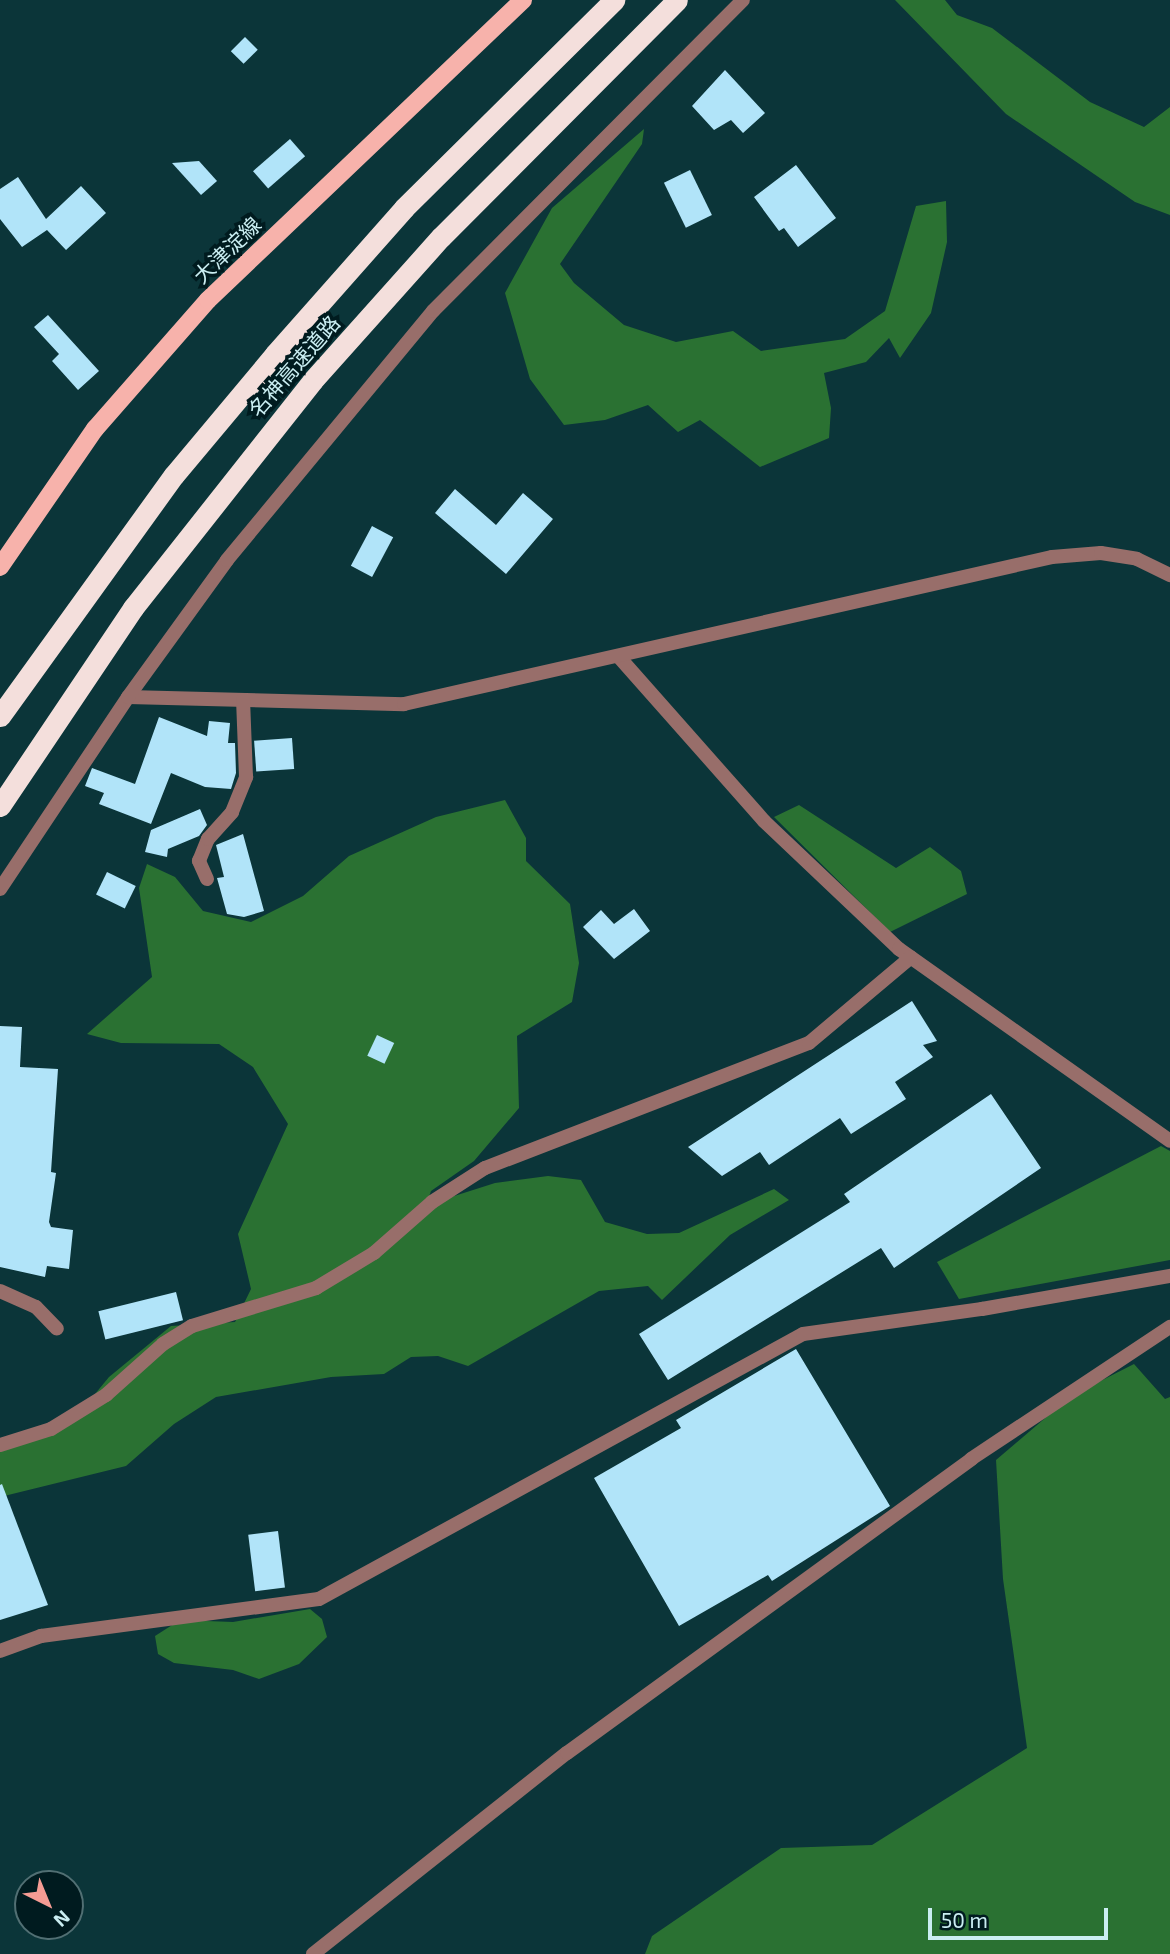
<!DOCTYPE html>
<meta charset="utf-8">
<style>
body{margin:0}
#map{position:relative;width:1170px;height:1954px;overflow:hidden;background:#0b3539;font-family:"Exo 2","Noto Sans JP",sans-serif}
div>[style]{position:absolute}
.forest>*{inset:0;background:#2a7132}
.building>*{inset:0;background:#b1e4f9;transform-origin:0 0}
.minor>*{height:14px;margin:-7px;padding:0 7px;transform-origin:7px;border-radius:7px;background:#986e6a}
.primary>*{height:18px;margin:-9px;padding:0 9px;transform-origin:9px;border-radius:9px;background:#f7b2ab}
.motorway>*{height:21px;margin:-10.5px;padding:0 10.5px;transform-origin:10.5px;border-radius:10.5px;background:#f4dfdc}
span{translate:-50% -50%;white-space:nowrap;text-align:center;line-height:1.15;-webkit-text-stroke:7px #001b1f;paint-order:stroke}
.street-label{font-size:21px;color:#caeef2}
.north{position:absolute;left:14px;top:1870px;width:70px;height:70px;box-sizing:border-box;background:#001b1f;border:2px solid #516f73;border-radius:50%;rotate:137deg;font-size:19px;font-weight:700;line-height:28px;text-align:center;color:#caeef2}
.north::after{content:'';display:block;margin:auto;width:24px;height:32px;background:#f59c94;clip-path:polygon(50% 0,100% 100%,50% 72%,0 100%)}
.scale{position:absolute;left:928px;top:1908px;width:180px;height:32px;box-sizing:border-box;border:4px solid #caeef2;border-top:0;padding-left:9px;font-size:21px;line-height:24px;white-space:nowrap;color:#caeef2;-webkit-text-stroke:5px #001b1f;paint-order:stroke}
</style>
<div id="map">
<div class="forest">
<div style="clip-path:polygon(895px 0,945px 0,957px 15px,992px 28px,1090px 102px,1144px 127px,1170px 107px,1170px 215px,1135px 202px,1006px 114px)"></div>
<div style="clip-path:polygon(644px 129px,642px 144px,560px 264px,574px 283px,624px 325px,676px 342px,733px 331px,761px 351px,845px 339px,885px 311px,916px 206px,946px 201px,947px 242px,931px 313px,900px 358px,889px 338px,866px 362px,824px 373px,831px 408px,829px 438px,760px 467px,700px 420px,678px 432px,648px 405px,605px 420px,564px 425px,530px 379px,505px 293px,552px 208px)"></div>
<div style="clip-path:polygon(505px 800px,526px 838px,526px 861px,570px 904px,579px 963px,572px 1002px,517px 1036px,519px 1108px,474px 1161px,431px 1191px,426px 1205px,495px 1183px,548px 1176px,581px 1180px,605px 1222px,647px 1234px,679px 1233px,774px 1189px,789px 1200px,730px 1235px,662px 1300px,648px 1286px,599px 1291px,468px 1366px,438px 1356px,411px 1357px,384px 1374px,331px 1377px,216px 1397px,174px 1424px,126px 1466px,0 1497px,0 1451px,72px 1422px,109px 1377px,171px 1326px,235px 1322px,251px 1289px,238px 1234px,288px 1124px,253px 1067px,219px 1044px,121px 1043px,87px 1034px,152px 977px,139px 888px,147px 864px,175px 877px,203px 911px,251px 922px,303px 896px,349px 856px,436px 817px)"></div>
<div style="clip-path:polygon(799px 805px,896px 868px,930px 847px,961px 871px,967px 894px,890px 932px,774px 817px)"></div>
<div style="clip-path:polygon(1161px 1146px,1170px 1151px,1170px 1260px,959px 1299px,937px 1262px)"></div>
<div style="clip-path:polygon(1134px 1364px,1165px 1399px,1170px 1397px,1170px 1954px,645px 1954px,652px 1936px,781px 1848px,872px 1845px,1027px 1748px,1003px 1579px,996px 1460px,1071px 1396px)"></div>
<div style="clip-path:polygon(310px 1609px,322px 1619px,327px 1637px,299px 1664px,259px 1679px,233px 1670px,174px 1663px,158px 1654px,155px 1636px,180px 1620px,233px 1622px)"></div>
</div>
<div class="building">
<div style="left:245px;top:37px;width:18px;height:20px;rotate:45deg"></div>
<div style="clip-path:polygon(725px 70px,765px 113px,743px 133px,731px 120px,714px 130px,692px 106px)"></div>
<div style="left:290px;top:139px;width:23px;height:49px;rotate:49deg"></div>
<div style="clip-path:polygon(199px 161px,217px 181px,201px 195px,172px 163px)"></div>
<div style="clip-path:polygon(796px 165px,836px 218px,798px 247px,784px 228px,779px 231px,754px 197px)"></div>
<div style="left:690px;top:170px;width:50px;height:29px;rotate:64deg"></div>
<div style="clip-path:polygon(18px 177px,46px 219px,81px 186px,106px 213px,66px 250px,47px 230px,22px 247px,0 219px,0 189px)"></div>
<div style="clip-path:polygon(48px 315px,99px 371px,78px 390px,52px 361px,59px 354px,34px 327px)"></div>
<div style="clip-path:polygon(455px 489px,496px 525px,523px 493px,553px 519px,506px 574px,435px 513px)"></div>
<div style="left:372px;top:526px;width:24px;height:45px;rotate:28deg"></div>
<div style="clip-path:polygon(159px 717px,207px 736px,209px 721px,230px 723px,228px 743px,235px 743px,236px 773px,231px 789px,205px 787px,171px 773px,151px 824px,99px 804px,104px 793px,85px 786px,92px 768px,135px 784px)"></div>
<div style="left:292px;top:738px;width:31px;height:38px;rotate:86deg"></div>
<div style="clip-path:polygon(200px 809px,207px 825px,199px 836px,168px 849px,167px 857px,145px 852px,151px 830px)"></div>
<div style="clip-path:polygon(243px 834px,264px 911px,244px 917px,227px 914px,217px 878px,224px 877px,216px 845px)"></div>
<div style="left:107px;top:872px;width:32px;height:25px;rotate:26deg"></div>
<div style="clip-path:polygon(634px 909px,650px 931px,614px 959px,583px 927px,601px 910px,614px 924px)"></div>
<div style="clip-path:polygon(912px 1001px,937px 1041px,923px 1045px,933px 1057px,895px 1082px,906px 1099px,851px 1134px,840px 1118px,769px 1165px,760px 1152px,722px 1176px,688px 1147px)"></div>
<div style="clip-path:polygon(0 1026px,22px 1027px,20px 1067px,58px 1069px,51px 1172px,56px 1173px,49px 1222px,51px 1227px,73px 1230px,69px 1269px,47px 1266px,45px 1277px,0 1267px)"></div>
<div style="left:377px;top:1035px;width:19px;height:23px;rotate:25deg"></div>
<div style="clip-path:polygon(991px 1094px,1041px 1168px,894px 1268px,881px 1248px,668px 1380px,639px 1334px,850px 1202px,844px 1194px)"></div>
<div style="left:176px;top:1292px;width:29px;height:80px;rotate:76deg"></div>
<div style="clip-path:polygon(796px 1349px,890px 1506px,772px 1581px,768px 1575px,679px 1626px,594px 1478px,681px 1428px,676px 1420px)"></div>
<div style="clip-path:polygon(2px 1484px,48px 1605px,0 1620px,0 1485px)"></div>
<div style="left:278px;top:1531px;width:57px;height:30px;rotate:83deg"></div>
</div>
<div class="minor">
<div style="left:619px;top:657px;width:219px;rotate:48.5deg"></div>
<div style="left:764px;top:821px;width:186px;rotate:43.5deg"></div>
<div style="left:899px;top:949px;width:332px;rotate:35.3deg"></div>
<div style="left:128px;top:697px;width:276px;rotate:1.5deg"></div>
<div style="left:404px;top:704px;width:664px;rotate:-12.78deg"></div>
<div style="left:1052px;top:557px;width:49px;rotate:-4.7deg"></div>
<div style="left:1101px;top:553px;width:36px;rotate:9deg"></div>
<div style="left:1137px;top:559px;width:37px;rotate:26deg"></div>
<div style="left:207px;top:879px;width:20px;rotate:-114deg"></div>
<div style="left:199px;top:861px;width:24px;rotate:-68deg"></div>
<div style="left:208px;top:839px;width:36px;rotate:-48deg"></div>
<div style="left:232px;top:812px;width:38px;rotate:-68deg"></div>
<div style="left:246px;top:777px;width:77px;rotate:-92.2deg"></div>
<div style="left:0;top:889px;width:231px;rotate:-56.3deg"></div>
<div style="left:128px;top:697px;width:169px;rotate:-54.1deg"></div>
<div style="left:227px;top:560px;width:323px;rotate:-50.4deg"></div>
<div style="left:433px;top:311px;width:439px;rotate:-45.1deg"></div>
<div style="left:0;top:1291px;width:39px;rotate:24deg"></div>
<div style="left:36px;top:1307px;width:30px;rotate:46deg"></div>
<div style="left:0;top:1445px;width:53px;rotate:-17.4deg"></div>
<div style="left:51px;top:1429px;width:65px;rotate:-31.7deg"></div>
<div style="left:106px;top:1395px;width:76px;rotate:-41.8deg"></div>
<div style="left:163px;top:1344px;width:34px;rotate:-32deg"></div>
<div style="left:192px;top:1326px;width:130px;rotate:-17deg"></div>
<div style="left:316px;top:1288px;width:68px;rotate:-31.1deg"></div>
<div style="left:374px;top:1253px;width:77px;rotate:-41.3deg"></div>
<div style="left:432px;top:1202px;width:63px;rotate:-32.7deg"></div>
<div style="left:485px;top:1168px;width:347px;rotate:-21.1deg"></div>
<div style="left:809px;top:1043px;width:133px;rotate:-40.1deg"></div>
<div style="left:0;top:1651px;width:44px;rotate:-20.1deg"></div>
<div style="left:41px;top:1636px;width:280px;rotate:-7.6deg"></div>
<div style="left:319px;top:1599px;width:552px;rotate:-28.7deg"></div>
<div style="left:803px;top:1334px;width:181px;rotate:-8deg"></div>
<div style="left:982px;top:1309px;width:191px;rotate:-10deg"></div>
<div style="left:313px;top:1954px;width:324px;rotate:-38.4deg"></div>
<div style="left:567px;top:1753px;width:500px;rotate:-36deg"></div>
<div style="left:971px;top:1459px;width:239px;rotate:-33.6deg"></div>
</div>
<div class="primary">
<div style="left:0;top:567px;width:168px;rotate:-55.5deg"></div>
<div style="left:95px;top:429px;width:171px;rotate:-48.8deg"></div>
<div style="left:208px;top:300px;width:435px;rotate:-43.6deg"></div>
</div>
<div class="motorway">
<div style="left:0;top:716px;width:297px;rotate:-54.2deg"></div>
<div style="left:174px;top:475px;width:158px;rotate:-50.1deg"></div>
<div style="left:275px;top:354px;width:195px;rotate:-48.5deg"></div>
<div style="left:404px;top:208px;width:296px;rotate:-44.7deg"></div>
<div style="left:0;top:806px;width:239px;rotate:-56.1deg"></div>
<div style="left:133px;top:608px;width:290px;rotate:-51.7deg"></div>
<div style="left:313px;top:380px;width:192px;rotate:-48.2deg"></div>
<div style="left:441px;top:237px;width:334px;rotate:-45.1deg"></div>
</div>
<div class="street-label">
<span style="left:227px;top:250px;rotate:-44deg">大津淀線</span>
<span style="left:294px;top:366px;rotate:-49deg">名神高速道路</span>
</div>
<div class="north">N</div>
<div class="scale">50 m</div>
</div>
